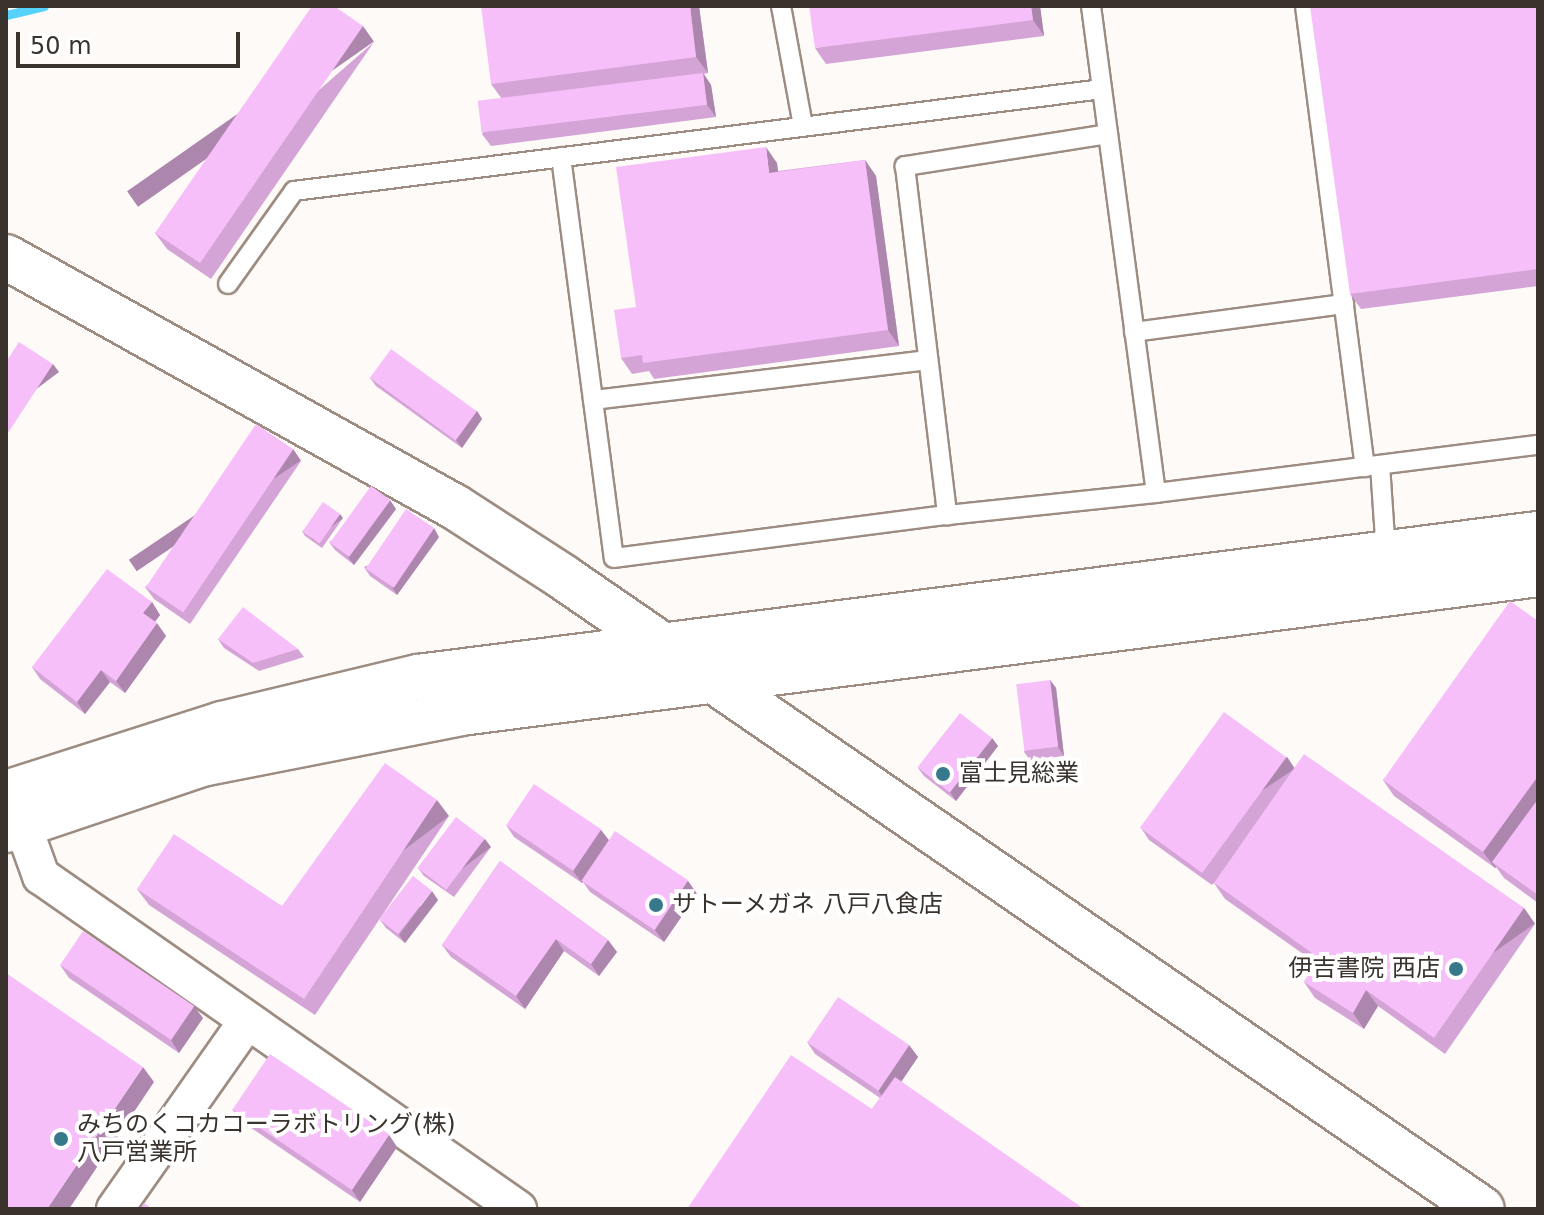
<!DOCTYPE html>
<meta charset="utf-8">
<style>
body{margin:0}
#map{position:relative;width:1544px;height:1215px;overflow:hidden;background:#fefaf8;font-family:"DejaVu Sans","Noto Sans JP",sans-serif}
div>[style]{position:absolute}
.stream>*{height:9px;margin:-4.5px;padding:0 4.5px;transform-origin:4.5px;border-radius:4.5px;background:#56d3fd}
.roads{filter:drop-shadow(2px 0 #9d8c81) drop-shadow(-2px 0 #9d8c81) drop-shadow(0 2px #9d8c81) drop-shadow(0 -2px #9d8c81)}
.lane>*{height:18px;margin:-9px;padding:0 9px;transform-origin:9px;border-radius:9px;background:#fff}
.street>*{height:36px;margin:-18px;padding:0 18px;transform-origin:18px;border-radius:18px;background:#fff}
.secondary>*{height:44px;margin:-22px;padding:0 22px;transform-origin:22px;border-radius:22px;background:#fff}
.wall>*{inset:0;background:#d4a4d6}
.shaded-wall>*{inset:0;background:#ad86ae;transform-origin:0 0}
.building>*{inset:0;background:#f7bff9;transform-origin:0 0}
.dots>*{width:22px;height:22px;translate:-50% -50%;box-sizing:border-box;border:4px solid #fff;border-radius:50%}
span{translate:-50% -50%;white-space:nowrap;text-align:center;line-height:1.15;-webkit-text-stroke:8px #fff;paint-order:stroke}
.poi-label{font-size:24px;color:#39322d}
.left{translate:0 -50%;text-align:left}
.right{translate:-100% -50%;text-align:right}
.frame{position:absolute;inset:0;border:8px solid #39322d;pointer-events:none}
.scale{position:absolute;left:16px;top:32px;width:224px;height:36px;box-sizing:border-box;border:4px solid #39322d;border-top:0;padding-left:10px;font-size:24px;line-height:28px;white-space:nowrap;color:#39322d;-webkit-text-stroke:6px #fff;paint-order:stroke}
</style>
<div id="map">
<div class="stream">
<div style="left:6px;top:15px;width:39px;rotate:-13deg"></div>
</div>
<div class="roads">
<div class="lane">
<div style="left:781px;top:6px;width:122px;rotate:79.6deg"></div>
<div style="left:1091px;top:6px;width:491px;rotate:82.4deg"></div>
<div style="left:1156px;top:493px;width:385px;rotate:-7.2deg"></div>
<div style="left:1305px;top:6px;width:465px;rotate:82.6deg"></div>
<div style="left:1108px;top:134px;width:206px;rotate:171deg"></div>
<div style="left:905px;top:166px;width:352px;rotate:83.1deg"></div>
<div style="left:947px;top:515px;width:210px;rotate:-6deg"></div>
<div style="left:561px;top:157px;width:404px;rotate:82.5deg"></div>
<div style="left:614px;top:558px;width:336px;rotate:-7.4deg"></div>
<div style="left:228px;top:284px;width:114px;rotate:-54.6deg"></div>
<div style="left:294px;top:191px;width:814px;rotate:-7.19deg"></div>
<div style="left:1134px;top:332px;width:212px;rotate:-7.6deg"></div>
<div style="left:593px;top:400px;width:337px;rotate:-6.8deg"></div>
<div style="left:1380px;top:465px;width:88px;rotate:86.1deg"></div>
</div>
<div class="street">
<div style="left:14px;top:801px;width:80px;rotate:70.2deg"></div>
<div style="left:41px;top:876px;width:582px;rotate:34.92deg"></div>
<div style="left:115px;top:1209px;width:230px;rotate:-54.9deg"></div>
</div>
<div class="secondary">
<div style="left:6px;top:257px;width:514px;rotate:29.11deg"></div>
<div style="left:455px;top:507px;width:129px;rotate:32.9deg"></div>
<div style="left:563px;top:577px;width:1115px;rotate:34.52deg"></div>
<div style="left:6px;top:793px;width:227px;rotate:-17.7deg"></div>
<div style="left:222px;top:724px;width:202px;rotate:-13.5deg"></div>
<div style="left:418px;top:677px;width:1129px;rotate:-7.28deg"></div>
<div style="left:6px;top:830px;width:207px;rotate:-18.6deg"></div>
<div style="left:202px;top:764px;width:264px;rotate:-11.1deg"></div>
<div style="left:461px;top:713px;width:1086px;rotate:-7.35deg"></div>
</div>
</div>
<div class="wall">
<div style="clip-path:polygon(699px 6px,708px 73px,704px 74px,711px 85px,716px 117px,491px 146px,482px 134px,502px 99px,491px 84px)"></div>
<div style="clip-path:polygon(1040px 6px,1044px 36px,826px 64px,815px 48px)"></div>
<div style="clip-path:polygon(1538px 6px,1538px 286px,1361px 309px,1350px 294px)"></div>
<div style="clip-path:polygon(374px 42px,211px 279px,167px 249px,155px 233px)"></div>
<div style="clip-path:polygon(865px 160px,876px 176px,899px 346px,654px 379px,649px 371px,632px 374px,621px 358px,636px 307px,777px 163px,778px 171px)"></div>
<div style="clip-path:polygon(370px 378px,477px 411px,482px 419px,462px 448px,376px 386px)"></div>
<div style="clip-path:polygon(293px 449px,301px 461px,190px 624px,154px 599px,145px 587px)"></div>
<div style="clip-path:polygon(396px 509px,354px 565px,335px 550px,329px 542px)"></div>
<div style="clip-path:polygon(343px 518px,322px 548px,305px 536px,302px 531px)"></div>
<div style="clip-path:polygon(439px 537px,397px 595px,370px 576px,364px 567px)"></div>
<div style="clip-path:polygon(152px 602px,160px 615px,155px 622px,166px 636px,125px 693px,110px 682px,85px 714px,40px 679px,32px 667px)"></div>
<div style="clip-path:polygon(1538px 621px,1538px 903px,1504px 878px,1496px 867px,1495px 868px,1394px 796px,1383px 780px)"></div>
<div style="clip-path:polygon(218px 639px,298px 649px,304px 657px,259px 671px,224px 648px)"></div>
<div style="clip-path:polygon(1050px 680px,1056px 688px,1064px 756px,1030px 760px,1024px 752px)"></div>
<div style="clip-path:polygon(992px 738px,998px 746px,956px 801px,924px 776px,918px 768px)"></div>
<div style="clip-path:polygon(1287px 757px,1294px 768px,1524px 908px,1535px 924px,1445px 1054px,1378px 1006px,1364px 1029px,1315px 998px,1304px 982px,1316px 963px,1225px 899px,1214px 883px,1212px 885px,1149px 840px,1141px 828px)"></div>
<div style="clip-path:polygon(449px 816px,315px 1015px,149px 905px,137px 889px,282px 906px)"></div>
<div style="clip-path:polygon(506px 825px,601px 830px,609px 840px,688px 881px,697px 894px,664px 942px,590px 892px,583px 882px,582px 883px,514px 837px)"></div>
<div style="clip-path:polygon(491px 847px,454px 897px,424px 876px,418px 868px)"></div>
<div style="clip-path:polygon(500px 861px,608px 940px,617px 952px,599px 976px,564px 951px,525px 1009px,451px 957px,442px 945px)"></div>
<div style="clip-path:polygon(438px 900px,405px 943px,386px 928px,380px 920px)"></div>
<div style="clip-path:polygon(60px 965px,203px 1018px,179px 1053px,69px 978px)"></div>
<div style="clip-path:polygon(807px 1042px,909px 1045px,918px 1057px,901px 1081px,872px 1109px,880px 1098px,815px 1054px)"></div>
<div style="clip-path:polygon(232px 1109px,389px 1135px,397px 1147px,360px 1202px,241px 1121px)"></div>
</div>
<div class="shaded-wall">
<div style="clip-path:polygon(690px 6px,699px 6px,708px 73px,696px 57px)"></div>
<div style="clip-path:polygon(1031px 6px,1040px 6px,1044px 36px,1033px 20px)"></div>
<div style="left:363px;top:26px;width:19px;height:288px;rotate:55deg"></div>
<div style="clip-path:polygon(703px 73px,711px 85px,716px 117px,707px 105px)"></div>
<div style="clip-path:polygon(766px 147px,777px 163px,780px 188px,769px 173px)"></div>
<div style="clip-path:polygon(865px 160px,876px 176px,899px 346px,888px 330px)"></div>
<div style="left:53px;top:364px;width:10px;height:86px;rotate:53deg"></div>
<div style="clip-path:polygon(477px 411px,482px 419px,462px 448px,456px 440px)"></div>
<div style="left:293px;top:449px;width:14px;height:198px;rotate:56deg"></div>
<div style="clip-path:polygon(390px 500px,396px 509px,354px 565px,348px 557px)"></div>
<div style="left:340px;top:514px;width:5px;height:37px;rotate:53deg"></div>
<div style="clip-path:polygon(434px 528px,439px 537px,397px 595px,392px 587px)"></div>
<div style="clip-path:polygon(152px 602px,160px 615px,152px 625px,143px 613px)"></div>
<div style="clip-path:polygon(157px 623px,166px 636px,125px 693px,116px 681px)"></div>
<div style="clip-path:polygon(101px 670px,110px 682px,85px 714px,77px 702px)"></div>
<div style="clip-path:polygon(1050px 680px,1056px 688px,1064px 756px,1058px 747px)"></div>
<div style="clip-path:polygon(992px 738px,998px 746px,956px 801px,950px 792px)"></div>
<div style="left:1287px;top:757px;width:14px;height:143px;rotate:56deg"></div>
<div style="clip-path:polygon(1538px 776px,1538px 808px,1492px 862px,1496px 867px,1495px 868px,1483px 852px)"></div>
<div style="left:437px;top:800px;width:20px;height:239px;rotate:53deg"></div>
<div style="clip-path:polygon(601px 830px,610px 842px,582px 883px,573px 871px)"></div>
<div style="left:485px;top:839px;width:10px;height:62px;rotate:53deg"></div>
<div style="clip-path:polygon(688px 881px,697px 894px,664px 942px,655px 930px)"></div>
<div style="clip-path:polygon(432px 891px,438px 900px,405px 943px,399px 935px)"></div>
<div style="left:1524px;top:908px;width:19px;height:158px;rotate:55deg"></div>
<div style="clip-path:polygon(556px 939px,564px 951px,525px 1009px,516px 996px)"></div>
<div style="clip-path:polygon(608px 940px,617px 952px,599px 976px,591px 964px)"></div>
<div style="clip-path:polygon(1366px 990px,1378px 1006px,1364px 1029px,1353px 1013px)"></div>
<div style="clip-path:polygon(194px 1006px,203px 1018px,179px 1053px,171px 1040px)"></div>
<div style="clip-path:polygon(909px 1045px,918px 1057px,887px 1103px,878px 1090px)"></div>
<div style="clip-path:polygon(143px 1067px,154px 1082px,69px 1209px,47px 1209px)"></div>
<div style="clip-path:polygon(389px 1135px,397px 1147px,360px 1202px,352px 1190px)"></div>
</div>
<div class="building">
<div style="clip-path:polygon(312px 6px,334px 6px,363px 26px,200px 263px,155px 233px)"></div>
<div style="clip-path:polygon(481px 6px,690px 6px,696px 57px,491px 84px)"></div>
<div style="clip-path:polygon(809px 6px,1031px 6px,1033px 20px,815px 48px)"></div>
<div style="clip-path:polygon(1310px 6px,1538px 6px,1538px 269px,1350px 294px)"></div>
<div style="left:703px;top:73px;width:32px;height:227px;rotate:83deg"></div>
<div style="clip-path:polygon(766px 147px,769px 173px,865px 160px,888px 330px,643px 363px,642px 355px,621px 358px,614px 310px,636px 307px,616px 167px)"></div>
<div style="clip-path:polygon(19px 342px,53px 364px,6px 436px,6px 362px)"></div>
<div style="left:391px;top:349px;width:106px;height:36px;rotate:36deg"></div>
<div style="left:256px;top:424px;width:45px;height:197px;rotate:34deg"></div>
<div style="left:371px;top:486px;width:24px;height:70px;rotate:36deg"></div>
<div style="left:323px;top:502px;width:21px;height:36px;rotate:35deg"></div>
<div style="left:406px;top:509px;width:34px;height:72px;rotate:34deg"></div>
<div style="clip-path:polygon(107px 569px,152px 602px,143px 613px,157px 623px,116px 681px,101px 670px,77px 702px,32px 667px)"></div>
<div style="clip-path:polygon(1510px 601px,1538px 621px,1538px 776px,1483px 852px,1383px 780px)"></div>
<div style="clip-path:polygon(243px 607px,298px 649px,253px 663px,218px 639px)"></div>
<div style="left:1050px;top:680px;width:67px;height:34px;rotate:83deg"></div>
<div style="left:1224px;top:712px;width:77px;height:143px;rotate:36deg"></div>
<div style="left:960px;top:713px;width:41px;height:69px;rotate:38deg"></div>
<div style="clip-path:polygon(1304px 754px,1524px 908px,1434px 1038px,1366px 990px,1353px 1013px,1304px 982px,1319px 958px,1214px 883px)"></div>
<div style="clip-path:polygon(385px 763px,437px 800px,304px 999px,137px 889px,174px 834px,282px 906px)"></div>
<div style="left:534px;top:784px;width:81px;height:50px;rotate:34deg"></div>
<div style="clip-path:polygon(1538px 799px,1538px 895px,1492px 862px)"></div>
<div style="left:456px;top:817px;width:36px;height:64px;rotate:37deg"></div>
<div style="left:615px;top:831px;width:88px;height:60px;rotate:34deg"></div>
<div style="clip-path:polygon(500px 861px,608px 940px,591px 964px,556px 939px,516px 996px,442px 945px)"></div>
<div style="left:413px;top:876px;width:24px;height:55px;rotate:38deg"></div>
<div style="left:83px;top:931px;width:134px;height:41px;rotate:34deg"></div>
<div style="clip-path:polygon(6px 973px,143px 1067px,47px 1209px,6px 1209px)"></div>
<div style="left:838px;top:997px;width:86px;height:55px;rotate:34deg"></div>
<div style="left:270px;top:1054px;width:144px;height:67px;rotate:34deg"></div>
<div style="clip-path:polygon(791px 1055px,872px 1109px,895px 1077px,1084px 1209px,687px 1209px)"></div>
<div style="clip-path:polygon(144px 1203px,153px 1209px,140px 1209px)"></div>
</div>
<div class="dots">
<div style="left:943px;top:774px;background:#38788b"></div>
<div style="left:656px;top:905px;background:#38788b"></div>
<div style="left:1456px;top:969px;background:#38788b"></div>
<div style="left:61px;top:1139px;background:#38788b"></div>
</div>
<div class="poi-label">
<span class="left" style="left:959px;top:774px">富士見総業</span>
<span class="left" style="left:672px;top:905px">サトーメガネ 八戸八食店</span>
<span class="right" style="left:1440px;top:969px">伊吉書院 西店</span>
<span class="left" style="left:77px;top:1139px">みちのくコカコーラボトリング(株)<br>八戸営業所</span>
</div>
<div class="frame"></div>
<div class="scale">50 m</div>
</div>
